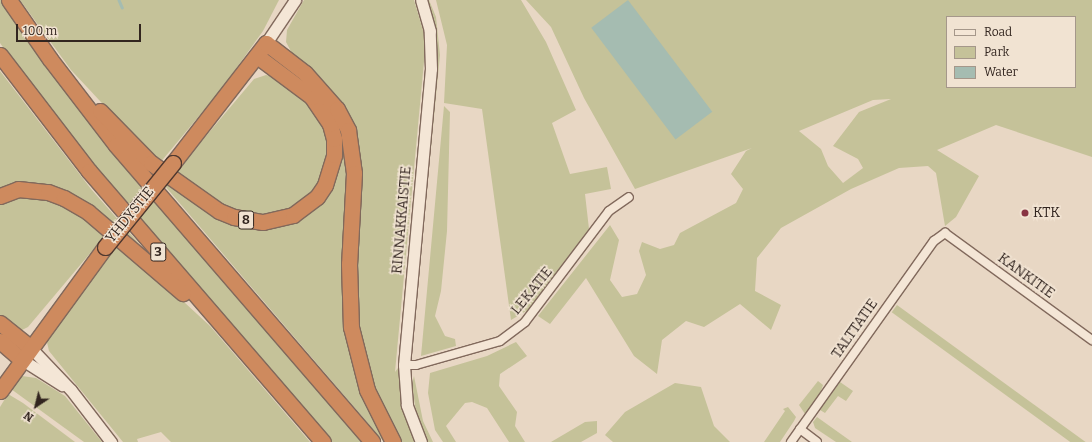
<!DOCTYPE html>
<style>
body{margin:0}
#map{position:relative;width:1092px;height:442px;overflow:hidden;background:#e8d7c4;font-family:Bitter,serif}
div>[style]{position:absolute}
.green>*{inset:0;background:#c5c299;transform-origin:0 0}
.water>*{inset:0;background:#a5bcb1;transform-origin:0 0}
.stream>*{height:2.5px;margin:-1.25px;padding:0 1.25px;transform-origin:1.25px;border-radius:1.25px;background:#a5bcb1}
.roads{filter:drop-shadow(1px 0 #81695c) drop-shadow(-1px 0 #81695c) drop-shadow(0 1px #81695c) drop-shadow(0 -1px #81695c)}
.street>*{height:8px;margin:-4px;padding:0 4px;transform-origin:4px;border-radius:4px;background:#f4e6d6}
.secondary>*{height:11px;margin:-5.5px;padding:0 5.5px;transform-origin:5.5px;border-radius:5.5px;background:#f4e6d6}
.highway>*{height:15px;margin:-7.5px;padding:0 7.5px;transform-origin:7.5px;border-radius:7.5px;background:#ce8a5e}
.bridges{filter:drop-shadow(1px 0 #4f3930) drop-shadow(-1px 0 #4f3930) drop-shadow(0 1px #4f3930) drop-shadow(0 -1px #4f3930)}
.highway-bridge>*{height:15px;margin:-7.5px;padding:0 7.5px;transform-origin:7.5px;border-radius:7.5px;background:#ce8a5e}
.dots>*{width:11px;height:11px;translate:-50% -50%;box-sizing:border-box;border:2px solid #f1e3d2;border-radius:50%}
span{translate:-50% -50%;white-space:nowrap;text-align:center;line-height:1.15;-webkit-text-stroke:3px #f1e3d2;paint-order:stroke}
.shield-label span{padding:1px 3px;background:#f1e3d2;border:1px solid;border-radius:3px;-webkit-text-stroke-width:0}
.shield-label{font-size:13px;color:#32251f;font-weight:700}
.poi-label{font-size:14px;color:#32251f}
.left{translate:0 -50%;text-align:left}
.street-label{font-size:14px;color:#32251f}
.legend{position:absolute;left:946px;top:16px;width:130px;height:72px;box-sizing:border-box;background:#f1e3d2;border:1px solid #a5978a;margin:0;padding:5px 7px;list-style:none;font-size:12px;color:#32251f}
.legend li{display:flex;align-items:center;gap:8px;height:20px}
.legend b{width:20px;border:1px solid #a5978a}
.north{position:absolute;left:16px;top:386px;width:40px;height:40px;-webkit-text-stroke:3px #f1e3d2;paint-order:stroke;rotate:215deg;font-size:11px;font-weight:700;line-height:16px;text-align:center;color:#32251f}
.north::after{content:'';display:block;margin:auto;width:14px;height:18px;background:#32251f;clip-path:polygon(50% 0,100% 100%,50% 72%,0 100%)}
.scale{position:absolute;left:16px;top:24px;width:125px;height:18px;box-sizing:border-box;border:2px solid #32251f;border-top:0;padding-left:5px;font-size:12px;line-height:14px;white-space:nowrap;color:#32251f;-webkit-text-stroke:3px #f1e3d2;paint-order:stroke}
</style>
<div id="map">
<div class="green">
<div style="clip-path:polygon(0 0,2px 0,364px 442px,332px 442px,53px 117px,0 43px)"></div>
<div style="clip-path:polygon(20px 0,279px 0,263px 31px,220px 91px,159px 164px,71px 70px)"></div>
<div style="clip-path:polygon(304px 0,414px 0,426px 40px,395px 372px,398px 368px,407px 419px,416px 442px,400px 442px,386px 418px,361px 353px,356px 305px,349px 120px,333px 93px,294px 57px,286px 42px,287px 30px)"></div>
<div style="clip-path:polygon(426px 0,429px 0,436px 17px,440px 55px,411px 353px,437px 56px,435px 26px)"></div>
<div style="clip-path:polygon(436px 0,521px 0,546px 42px,576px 110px,552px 123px,570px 174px,607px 167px,611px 189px,585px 194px,589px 229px,528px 310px,511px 320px,482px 109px,444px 103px,447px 45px)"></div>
<div style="clip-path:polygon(evenodd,526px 0,1092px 0,1092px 157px,996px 125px,937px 150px,979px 176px,956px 217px,945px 226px,936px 173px,928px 166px,899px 168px,851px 189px,781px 228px,757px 258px,755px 291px,781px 305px,771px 330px,740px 304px,704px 327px,686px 321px,662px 340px,657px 374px,634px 356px,586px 278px,550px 324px,538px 316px,610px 225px,619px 240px,610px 280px,622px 297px,637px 294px,646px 275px,639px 251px,642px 242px,660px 249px,674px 245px,680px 233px,736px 203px,743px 189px,731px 174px,746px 151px,752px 148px,635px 189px,584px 98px,551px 27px,526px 0,947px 17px,1075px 17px,1075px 87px,947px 87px,947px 17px,526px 0,891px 99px,859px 112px,833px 146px,858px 159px,863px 168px,843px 183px,828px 166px,821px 149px,799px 131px,873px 100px,891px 99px)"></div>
<div style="clip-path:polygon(280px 59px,308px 82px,337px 117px,349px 156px,362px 390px,384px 442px,147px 165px,209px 212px,273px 227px,305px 217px,321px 205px,336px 177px,340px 146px,279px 64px)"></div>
<div style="clip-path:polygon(0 71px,91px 189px,150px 256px,49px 188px,0 191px)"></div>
<div style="clip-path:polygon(266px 75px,279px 78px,315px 109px,327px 137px,328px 162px,314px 192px,297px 207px,255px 216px,230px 209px,204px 196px,174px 174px,254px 79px)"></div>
<div style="clip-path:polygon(444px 106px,450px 112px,447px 231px,441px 291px,435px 316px,445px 336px,455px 339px,456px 346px,421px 356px)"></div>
<div style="clip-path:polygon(36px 194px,69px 206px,108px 232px,28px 327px,20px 331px,0 316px,0 202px)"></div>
<div style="clip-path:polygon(119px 242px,210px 326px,310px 442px,171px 442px,161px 432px,137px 439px,138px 442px,123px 442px,49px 351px,46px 338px)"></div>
<div style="left:897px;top:305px;width:235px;height:9px;rotate:36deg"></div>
<div style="clip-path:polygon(516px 342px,527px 356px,500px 374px,499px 386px,517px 412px,515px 426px,525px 442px,509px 442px,487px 408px,472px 402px,465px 403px,446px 426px,456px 442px,443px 442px,435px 430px,428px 393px,430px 373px,487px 356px)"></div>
<div style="clip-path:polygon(22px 376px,36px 378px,65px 396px,102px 442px,84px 442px,11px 389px)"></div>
<div style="clip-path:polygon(414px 376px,423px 421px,433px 442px,428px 442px,416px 413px,412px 384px)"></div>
<div style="clip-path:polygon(818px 381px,823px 385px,821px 391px,805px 414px,799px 405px)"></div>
<div style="clip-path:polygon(840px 382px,853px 391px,846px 401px,838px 396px,825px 413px,820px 410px)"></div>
<div style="clip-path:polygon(675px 383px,701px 387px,714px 426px,730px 442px,613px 442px,605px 435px,625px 412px)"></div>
<div style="clip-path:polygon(8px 394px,23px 403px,75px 442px,0 442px,0 407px)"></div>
<div style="clip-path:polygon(788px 407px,796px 417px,794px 421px,780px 442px,764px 442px,785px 411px,783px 409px)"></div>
<div style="clip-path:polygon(817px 417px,852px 442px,836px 442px,815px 428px,813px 422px)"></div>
<div style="clip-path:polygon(597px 421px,597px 433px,581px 442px,551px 442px,585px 422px)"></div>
</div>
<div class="water">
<div style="left:628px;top:0;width:140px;height:46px;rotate:53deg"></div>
</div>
<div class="stream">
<div style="left:119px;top:0;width:8px;rotate:67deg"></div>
</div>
<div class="roads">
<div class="street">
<div style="left:404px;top:365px;width:12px"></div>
<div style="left:416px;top:365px;width:87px;rotate:-15.9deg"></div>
<div style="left:500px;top:341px;width:31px;rotate:-37deg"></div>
<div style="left:525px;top:322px;width:139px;rotate:-52.9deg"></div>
<div style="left:609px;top:211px;width:24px;rotate:-35deg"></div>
<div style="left:800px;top:429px;width:21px;rotate:37deg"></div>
<div style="left:791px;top:442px;width:247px;rotate:-54.6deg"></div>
<div style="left:934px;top:241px;width:14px;rotate:-36deg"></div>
<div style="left:945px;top:233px;width:182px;rotate:36.1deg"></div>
</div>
<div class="secondary">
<div style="left:266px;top:43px;width:52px;rotate:-56deg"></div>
<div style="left:30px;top:347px;width:59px;rotate:46.4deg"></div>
<div style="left:71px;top:390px;width:66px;rotate:52.4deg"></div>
<div style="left:21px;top:359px;width:49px;rotate:32.4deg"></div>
<div style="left:421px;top:442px;width:40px;rotate:-111deg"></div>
<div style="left:407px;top:405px;width:40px;rotate:-94.3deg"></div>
<div style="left:404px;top:365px;width:297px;rotate:-84.8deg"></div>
<div style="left:431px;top:69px;width:38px;rotate:-92deg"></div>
<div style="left:430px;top:31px;width:32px;rotate:-106deg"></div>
</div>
<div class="highway">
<div style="left:9px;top:0;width:72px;rotate:55.2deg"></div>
<div style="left:50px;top:59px;width:108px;rotate:52.5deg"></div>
<div style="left:116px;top:145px;width:392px;rotate:49.2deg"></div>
<div style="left:0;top:55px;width:146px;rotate:52.5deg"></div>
<div style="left:89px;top:171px;width:358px;rotate:49.2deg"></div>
<div style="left:100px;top:111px;width:73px;rotate:45.6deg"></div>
<div style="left:151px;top:163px;width:83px;rotate:35.2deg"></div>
<div style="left:219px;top:211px;width:16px;rotate:22deg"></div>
<div style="left:234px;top:217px;width:29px;rotate:10deg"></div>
<div style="left:263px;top:222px;width:31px;rotate:-13deg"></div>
<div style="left:293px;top:215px;width:30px;rotate:-37deg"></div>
<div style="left:317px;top:197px;width:14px;rotate:-56deg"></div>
<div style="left:325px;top:185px;width:31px;rotate:-73deg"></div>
<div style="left:334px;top:155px;width:16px;rotate:-90deg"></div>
<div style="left:334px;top:139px;width:16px;rotate:-105deg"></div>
<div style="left:330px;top:124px;width:32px;rotate:-124deg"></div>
<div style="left:312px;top:97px;width:69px;rotate:-143.3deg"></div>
<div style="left:173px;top:163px;width:152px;rotate:-52.2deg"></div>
<div style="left:266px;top:43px;width:49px;rotate:37.6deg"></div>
<div style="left:305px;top:73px;width:48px;rotate:48.4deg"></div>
<div style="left:337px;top:109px;width:24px;rotate:62deg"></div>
<div style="left:348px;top:130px;width:43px;rotate:82.1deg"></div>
<div style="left:354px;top:173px;width:91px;rotate:93.1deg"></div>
<div style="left:349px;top:264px;width:63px;rotate:88.2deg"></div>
<div style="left:351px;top:327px;width:65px;rotate:75.7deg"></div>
<div style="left:367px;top:390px;width:58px;rotate:63.4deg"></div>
<div style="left:0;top:196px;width:19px;rotate:-21deg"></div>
<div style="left:18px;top:189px;width:30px;rotate:6deg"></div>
<div style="left:48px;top:192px;width:17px;rotate:21deg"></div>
<div style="left:64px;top:198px;width:28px;rotate:30deg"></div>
<div style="left:88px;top:212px;width:125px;rotate:40.5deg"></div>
<div style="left:0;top:323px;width:38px;rotate:39deg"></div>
<div style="left:0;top:341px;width:28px;rotate:41deg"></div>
<div style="left:0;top:391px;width:178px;rotate:-53.9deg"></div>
</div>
</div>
<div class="bridges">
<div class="highway-bridge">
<div style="left:105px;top:247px;width:108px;rotate:-51deg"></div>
</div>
</div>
<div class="dots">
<div style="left:1025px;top:213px;background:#883443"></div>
</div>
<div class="shield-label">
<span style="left:246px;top:220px">8</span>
<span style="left:158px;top:252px">3</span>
</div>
<div class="poi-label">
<span class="left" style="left:1033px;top:213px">KTK</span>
</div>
<div class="street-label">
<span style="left:130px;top:215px;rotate:-51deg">YHDYSTIE</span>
<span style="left:402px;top:220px;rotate:-85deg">RINNAKKAISTIE</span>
<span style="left:1026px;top:276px;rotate:36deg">KANKITIE</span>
<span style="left:532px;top:291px;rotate:-51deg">LEKATIE</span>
<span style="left:855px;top:329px;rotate:-55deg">TALTTATIE</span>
</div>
<ul class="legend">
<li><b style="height:5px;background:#f4e6d6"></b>Road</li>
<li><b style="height:11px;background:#c5c299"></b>Park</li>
<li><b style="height:11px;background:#a5bcb1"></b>Water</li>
</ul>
<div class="north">N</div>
<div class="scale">100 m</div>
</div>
